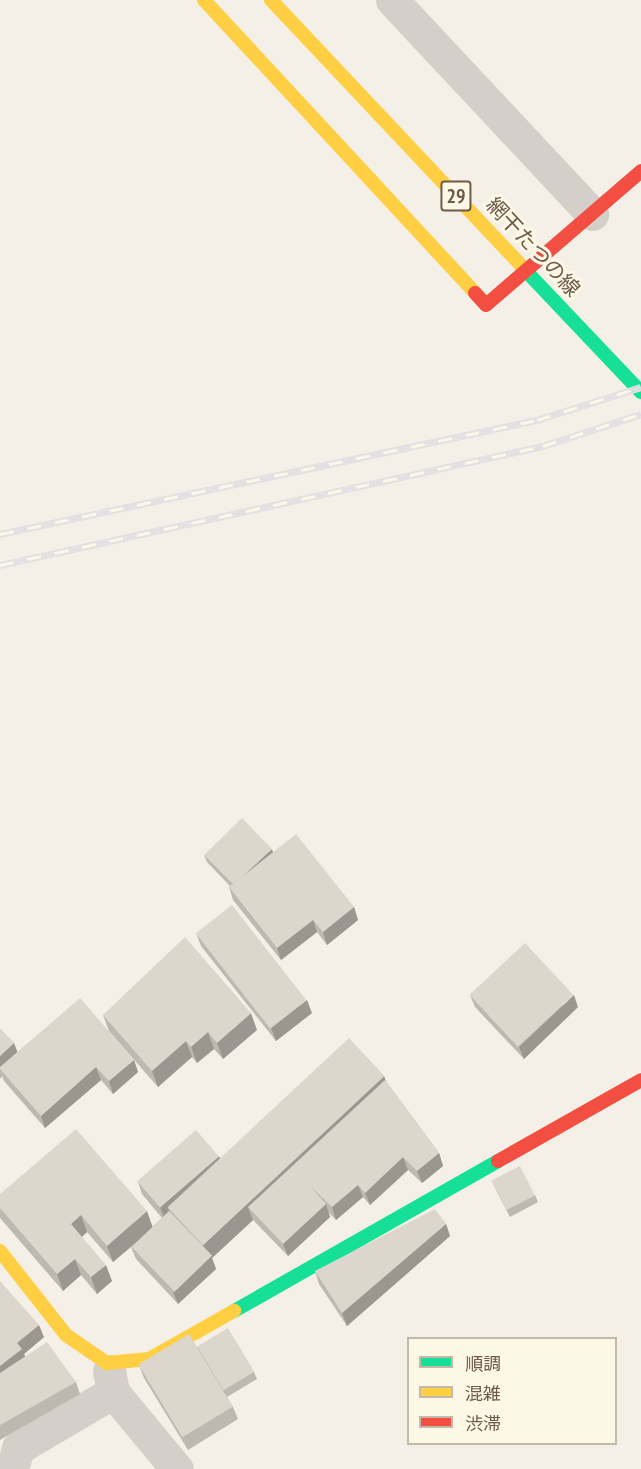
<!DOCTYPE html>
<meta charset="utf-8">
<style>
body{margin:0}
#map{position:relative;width:641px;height:1469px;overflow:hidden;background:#f4f0e7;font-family:"PT Sans Narrow","Noto Sans JP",sans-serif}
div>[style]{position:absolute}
.street>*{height:33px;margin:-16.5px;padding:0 16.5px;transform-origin:16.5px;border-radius:16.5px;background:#d5cfc9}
.fast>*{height:14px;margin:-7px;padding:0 7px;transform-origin:7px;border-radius:7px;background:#16e098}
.slow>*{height:14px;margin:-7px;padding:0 7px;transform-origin:7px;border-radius:7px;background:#ffcf43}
.jam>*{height:14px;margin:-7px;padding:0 7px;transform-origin:7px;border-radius:7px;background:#f24e42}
.rail>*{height:7px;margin-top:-3.5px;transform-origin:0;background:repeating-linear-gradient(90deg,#fdf7e6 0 14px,#e3e0e3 0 28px);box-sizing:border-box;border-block:2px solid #e3e0e3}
.wall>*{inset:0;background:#beb8b0}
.shaded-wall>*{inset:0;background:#9b9690}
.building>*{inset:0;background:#ddd6cd;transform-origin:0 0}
span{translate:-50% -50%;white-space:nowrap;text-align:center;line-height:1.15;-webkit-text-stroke:6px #fdf7e6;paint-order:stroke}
.shield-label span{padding:2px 4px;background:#fdf7e6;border:2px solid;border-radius:4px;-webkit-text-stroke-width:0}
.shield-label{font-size:20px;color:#6e5b4a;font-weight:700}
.street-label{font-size:21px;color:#6e5b4a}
.legend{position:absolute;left:407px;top:1337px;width:210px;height:108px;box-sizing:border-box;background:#fdf7e6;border:2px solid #c4b9a8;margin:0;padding:8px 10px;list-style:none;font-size:18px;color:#6e5b4a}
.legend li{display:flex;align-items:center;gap:12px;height:30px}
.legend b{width:30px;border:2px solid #c4b9a8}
</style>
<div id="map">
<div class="street">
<div style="left:392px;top:0;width:293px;rotate:46.9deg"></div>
<div style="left:109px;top:1371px;width:21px;rotate:79deg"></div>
<div style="left:113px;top:1392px;width:100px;rotate:50.3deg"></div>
<div style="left:12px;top:1469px;width:22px;rotate:-74deg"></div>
<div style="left:18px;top:1448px;width:110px;rotate:-30.5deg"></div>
</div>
<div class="fast">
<div style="left:526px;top:271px;width:167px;rotate:46.5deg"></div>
<div style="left:234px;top:1311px;width:304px;rotate:-29.6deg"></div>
</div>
<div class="slow">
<div style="left:204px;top:0;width:399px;rotate:47.2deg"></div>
<div style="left:271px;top:0;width:372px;rotate:46.7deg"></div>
<div style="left:0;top:1251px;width:107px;rotate:51.8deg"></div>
<div style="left:66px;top:1335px;width:50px;rotate:34.3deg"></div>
<div style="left:107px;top:1363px;width:42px;rotate:-5.4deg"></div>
<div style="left:149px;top:1359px;width:98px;rotate:-29.5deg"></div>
</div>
<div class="jam">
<div style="left:475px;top:293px;width:16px;rotate:47deg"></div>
<div style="left:486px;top:305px;width:205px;rotate:-40.8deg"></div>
<div style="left:498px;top:1161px;width:164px;rotate:-29.5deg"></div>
</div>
<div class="rail">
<div style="left:0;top:534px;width:549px;rotate:-11.99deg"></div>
<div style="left:537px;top:420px;width:109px;rotate:-17.6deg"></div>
<div style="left:0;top:565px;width:556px;rotate:-12.36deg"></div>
<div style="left:543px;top:446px;width:103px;rotate:-18.1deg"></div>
</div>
<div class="wall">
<div style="clip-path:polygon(273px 852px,354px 907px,358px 920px,327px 945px,317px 932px,281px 960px,233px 900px,229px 887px,230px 886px,207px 862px,204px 855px)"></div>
<div style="clip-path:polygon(196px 933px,312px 1013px,276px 1041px,201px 946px)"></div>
<div style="clip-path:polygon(470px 995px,578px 1007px,524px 1059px,475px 1007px)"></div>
<div style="clip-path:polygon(103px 1015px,257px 1030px,223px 1059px,214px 1049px,197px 1063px,192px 1057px,158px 1087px,109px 1031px)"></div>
<div style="clip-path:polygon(0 1029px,14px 1043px,17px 1052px,134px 1060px,138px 1072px,113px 1094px,101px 1080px,45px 1128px,4px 1081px,2px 1076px,0 1079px)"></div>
<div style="clip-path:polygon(384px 1076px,385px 1080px,439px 1153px,443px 1166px,422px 1183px,408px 1170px,370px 1205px,363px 1197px,336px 1220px,328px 1212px,330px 1217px,288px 1256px,253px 1220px,212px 1258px,216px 1269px,178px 1304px,136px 1259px,131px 1247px,139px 1240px,113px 1262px,87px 1232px,82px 1237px,112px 1281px,97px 1294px,81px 1275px,63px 1291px,0 1218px,0 1194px,152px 1227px,162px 1218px,142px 1194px,138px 1182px,220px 1159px)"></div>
<div style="clip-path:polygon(492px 1181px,535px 1195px,538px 1202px,510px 1217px,495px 1188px)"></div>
<div style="clip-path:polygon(446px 1224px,450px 1236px,347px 1326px,319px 1284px,315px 1271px)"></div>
<div style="clip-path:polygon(0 1281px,44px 1337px,24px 1354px,25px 1356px,76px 1382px,80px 1394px,0 1440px)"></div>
<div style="clip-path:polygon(197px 1347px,254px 1372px,257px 1379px,227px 1397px,233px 1407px,238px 1419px,188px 1450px,144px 1378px,139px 1365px)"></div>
</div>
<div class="shaded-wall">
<div style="clip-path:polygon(272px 849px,274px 856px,234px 885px)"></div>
<div style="clip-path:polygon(354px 907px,358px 920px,327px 945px,323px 932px)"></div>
<div style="clip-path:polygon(313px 920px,317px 932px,281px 960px,277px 948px)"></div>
<div style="clip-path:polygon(574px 995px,578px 1007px,524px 1059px,519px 1047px)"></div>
<div style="clip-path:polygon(307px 1000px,312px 1013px,276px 1041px,271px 1028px)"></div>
<div style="clip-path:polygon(251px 1013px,257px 1030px,223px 1059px,217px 1043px)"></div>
<div style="clip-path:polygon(208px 1032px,214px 1049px,197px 1063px,191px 1047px)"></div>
<div style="clip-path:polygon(186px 1041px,192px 1057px,158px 1087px,152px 1071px)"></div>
<div style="clip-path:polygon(14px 1043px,20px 1059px,0 1069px,0 1056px)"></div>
<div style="clip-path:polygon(134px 1060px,138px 1072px,113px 1094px,109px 1081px)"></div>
<div style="clip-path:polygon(96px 1067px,101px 1080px,45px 1128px,41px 1116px)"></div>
<div style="clip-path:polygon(384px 1076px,390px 1092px,248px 1207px,253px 1220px,212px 1258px,216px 1269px,178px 1304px,173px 1292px,208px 1259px,203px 1245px)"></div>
<div style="clip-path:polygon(439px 1153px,443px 1166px,422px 1183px,417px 1171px)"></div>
<div style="clip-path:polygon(219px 1156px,224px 1169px,168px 1208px,171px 1215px,165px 1220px,160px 1207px)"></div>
<div style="clip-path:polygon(403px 1157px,408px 1170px,370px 1205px,365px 1193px)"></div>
<div style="clip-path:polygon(358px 1185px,363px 1197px,336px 1220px,332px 1207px)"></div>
<div style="clip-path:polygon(326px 1204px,330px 1217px,288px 1256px,283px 1244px)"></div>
<div style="clip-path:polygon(147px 1211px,153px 1228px,113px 1262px,107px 1246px)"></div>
<div style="clip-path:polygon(81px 1215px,87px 1232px,77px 1241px,71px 1224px)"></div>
<div style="clip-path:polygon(446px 1224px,450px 1236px,347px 1326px,342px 1313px)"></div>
<div style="clip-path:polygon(75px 1259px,81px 1275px,63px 1291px,57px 1274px)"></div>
<div style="clip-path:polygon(106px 1265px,112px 1281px,97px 1294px,91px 1277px)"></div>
<div style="clip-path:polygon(39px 1325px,44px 1337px,24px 1354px,27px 1362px,0 1382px,0 1366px,17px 1343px)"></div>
</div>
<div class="building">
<div style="clip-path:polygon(242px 818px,272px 849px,244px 875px,233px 884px,204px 855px)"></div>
<div style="clip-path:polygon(296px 834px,354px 907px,323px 932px,313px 920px,277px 948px,229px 887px)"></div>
<div style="left:232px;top:905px;width:121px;height:46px;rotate:52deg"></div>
<div style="clip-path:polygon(185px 937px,251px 1013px,217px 1043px,208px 1032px,191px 1047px,186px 1041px,152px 1071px,103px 1015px)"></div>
<div style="left:525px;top:943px;width:71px;height:76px;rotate:47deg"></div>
<div style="clip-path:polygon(80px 998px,134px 1060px,109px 1081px,96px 1067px,41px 1116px,0 1069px,0 1067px)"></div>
<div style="clip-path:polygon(0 1029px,14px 1043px,0 1056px)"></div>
<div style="left:349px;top:1038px;width:52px;height:248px;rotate:47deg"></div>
<div style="clip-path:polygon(385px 1080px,439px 1153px,417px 1171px,403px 1157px,365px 1193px,358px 1185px,332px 1207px,309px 1185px,326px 1204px,283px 1244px,248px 1207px)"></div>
<div style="clip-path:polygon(76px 1129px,147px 1211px,107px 1246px,81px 1215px,71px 1224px,106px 1265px,91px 1277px,75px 1259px,57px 1274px,0 1208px,0 1194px)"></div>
<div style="left:196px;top:1130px;width:35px;height:78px;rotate:49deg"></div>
<div style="left:520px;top:1166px;width:33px;height:32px;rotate:63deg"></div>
<div style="clip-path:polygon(435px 1209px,446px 1224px,342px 1313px,315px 1271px)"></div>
<div style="left:169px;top:1211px;width:62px;height:52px;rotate:46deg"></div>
<div style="clip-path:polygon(0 1281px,39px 1325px,17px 1343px,22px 1349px,0 1366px)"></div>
<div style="left:228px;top:1328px;width:51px;height:36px;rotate:59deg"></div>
<div style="left:189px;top:1334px;width:85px;height:59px;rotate:59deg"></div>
<div style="clip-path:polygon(47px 1342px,76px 1382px,0 1425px,0 1373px)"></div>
</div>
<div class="shield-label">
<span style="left:456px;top:196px">29</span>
</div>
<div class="street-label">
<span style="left:533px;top:247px;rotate:47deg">網干たつの線</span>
</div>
<ul class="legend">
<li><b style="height:8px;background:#16e098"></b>順調</li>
<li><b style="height:8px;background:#ffcf43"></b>混雑</li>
<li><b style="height:8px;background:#f24e42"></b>渋滞</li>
</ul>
</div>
